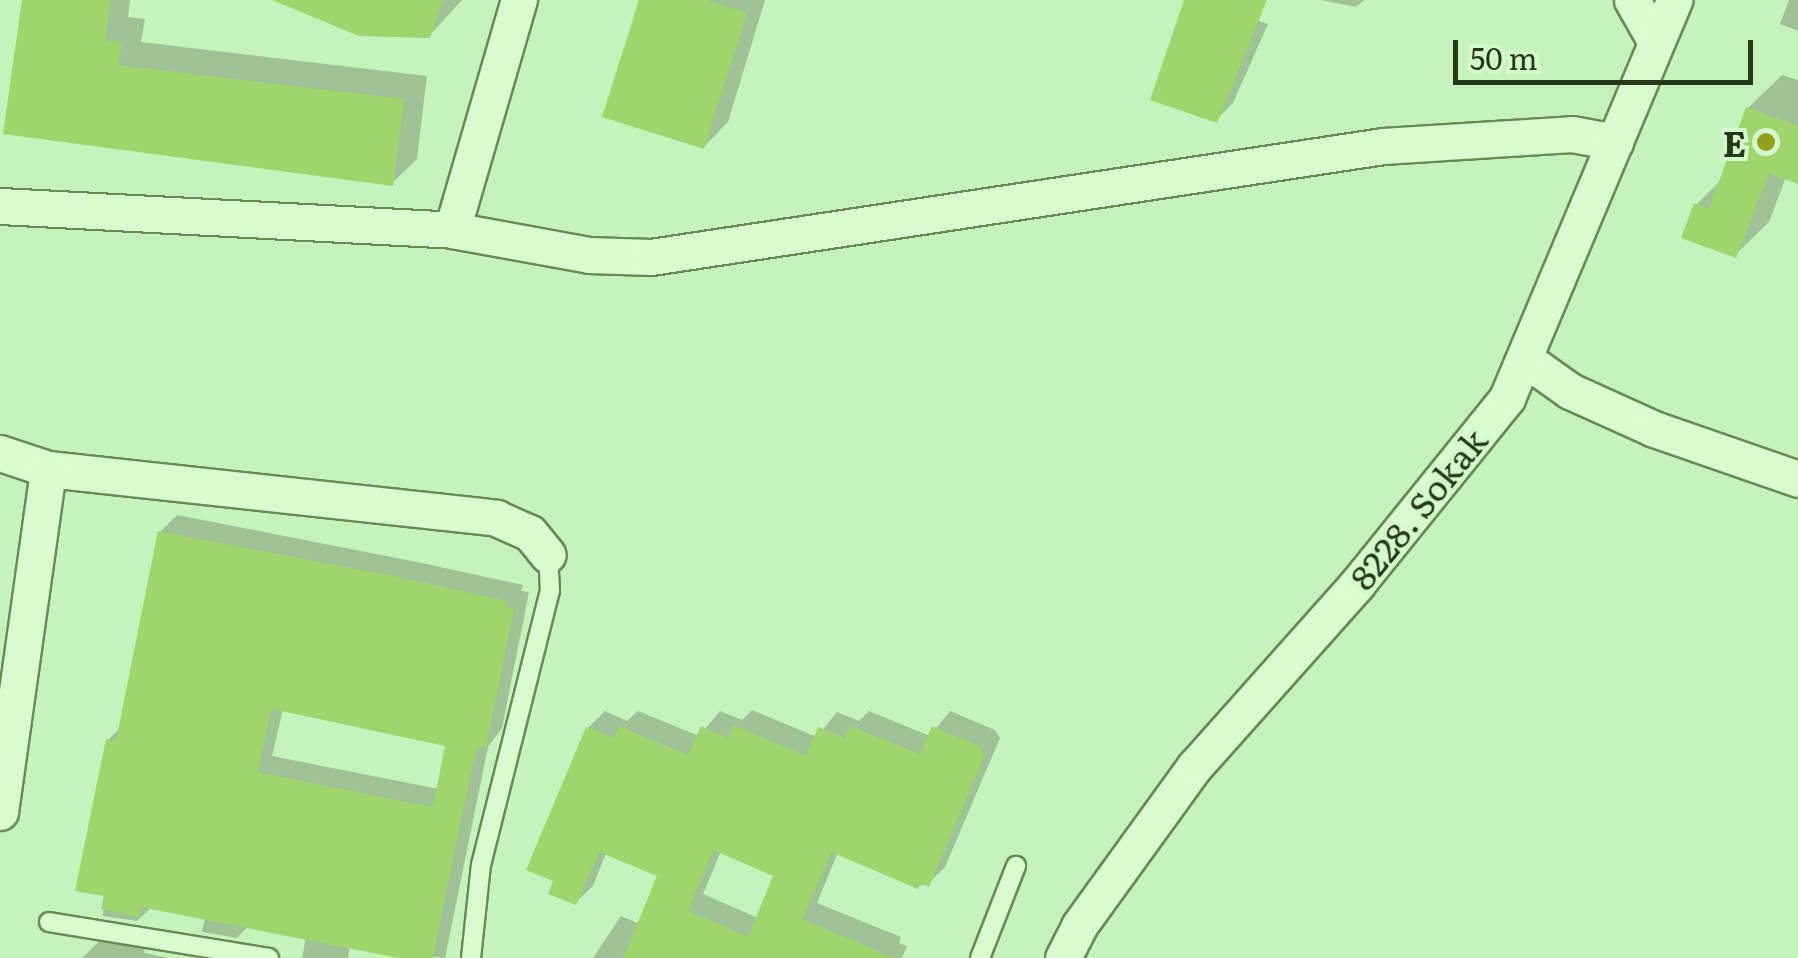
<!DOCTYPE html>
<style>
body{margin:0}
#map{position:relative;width:1798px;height:958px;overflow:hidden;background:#c6f2bb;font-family:Literata,serif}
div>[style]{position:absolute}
.shadow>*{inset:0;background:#0003}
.building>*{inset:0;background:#a0d46d}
.roads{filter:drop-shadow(2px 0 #688a53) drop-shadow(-2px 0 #688a53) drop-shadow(0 2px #688a53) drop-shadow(0 -2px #688a53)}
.lane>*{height:18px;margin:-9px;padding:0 9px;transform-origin:9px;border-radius:9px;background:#d8fccf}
.street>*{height:35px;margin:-17.5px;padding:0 17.5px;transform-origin:17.5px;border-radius:17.5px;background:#d8fccf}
.dots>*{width:28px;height:28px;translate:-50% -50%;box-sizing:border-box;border:5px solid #d4f9cb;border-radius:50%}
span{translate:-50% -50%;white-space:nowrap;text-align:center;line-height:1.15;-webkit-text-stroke:8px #d4f9cb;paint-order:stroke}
.poi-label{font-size:35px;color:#27381a;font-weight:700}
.right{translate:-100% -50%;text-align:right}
.street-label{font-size:35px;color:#27381a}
.scale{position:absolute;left:1453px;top:40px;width:300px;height:45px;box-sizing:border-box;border:5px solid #27381a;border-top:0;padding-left:12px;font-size:30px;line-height:35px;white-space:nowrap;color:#27381a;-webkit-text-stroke:8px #d4f9cb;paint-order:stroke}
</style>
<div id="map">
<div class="shadow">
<div style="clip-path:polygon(25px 0,130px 0,128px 17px,145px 19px,141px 42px,427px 76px,417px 159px,392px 183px,6px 132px)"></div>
<div style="clip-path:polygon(324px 0,462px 0,429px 36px)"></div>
<div style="clip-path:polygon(641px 0,765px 0,728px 122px,704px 147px)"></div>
<div style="clip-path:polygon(1321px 0,1364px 0,1356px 7px)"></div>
<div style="clip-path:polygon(1789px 0,1798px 0,1798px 31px,1780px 24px)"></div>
<div style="clip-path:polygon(1198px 1px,1268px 24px,1233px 103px,1216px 120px)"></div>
<div style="clip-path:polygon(1782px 75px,1798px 80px,1798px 181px,1786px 177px,1769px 222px,1735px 255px,1696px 205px,1723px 178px,1748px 108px)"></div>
<div style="clip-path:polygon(evenodd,177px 515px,422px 563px,523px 585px,521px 591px,529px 592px,502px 728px,488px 747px,445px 958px,350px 946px,348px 958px,302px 958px,306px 937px,248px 926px,237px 938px,202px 932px,205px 917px,152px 907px,137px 921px,103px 916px,108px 740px,121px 727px,160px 532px,177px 515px,283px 709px,448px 744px,439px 789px,272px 756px,283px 709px)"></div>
<div style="clip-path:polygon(evenodd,752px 710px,817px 737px,837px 712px,859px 721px,869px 711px,930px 736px,950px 711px,995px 730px,1000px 738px,945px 867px,928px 884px,918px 886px,838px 852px,817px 903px,901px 937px,899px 943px,907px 946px,902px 958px,593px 958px,621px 916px,640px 924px,661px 875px,606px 853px,593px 886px,576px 902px,557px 880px,588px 728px,605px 711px,627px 721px,638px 711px,699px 736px,720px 711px,742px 720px,752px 710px,721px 851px,777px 875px,758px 918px,703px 894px,721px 851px)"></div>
<div style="clip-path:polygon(114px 927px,148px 932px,144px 953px,169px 958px,82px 958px)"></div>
</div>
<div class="building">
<div style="clip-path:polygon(22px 0,111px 0,105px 40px,122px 43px,118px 65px,404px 99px,393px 186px,3px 134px)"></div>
<div style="clip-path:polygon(272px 0,443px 0,430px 38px,359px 36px)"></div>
<div style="clip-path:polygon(639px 0,707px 0,747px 13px,704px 149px,602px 117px)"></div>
<div style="clip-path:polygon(1184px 0,1267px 0,1217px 123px,1150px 100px)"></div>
<div style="clip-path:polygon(1746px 107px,1798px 126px,1798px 184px,1769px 173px,1736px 258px,1681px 238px,1694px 203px,1709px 209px)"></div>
<div style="clip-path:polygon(evenodd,158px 531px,404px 578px,507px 601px,506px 607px,514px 609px,486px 748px,478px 747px,472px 766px,433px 958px,398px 958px,141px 907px,139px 917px,101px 909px,104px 896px,75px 891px,106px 739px,116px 741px,158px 531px,272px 709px,445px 746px,433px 807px,257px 772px,272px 709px)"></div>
<div style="clip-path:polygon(evenodd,733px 725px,806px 756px,818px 727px,845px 738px,850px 726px,920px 754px,932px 726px,979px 746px,984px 756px,929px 887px,921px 883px,918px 889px,831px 852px,802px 919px,894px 958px,623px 958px,657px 876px,599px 852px,576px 905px,548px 894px,553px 881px,526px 870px,586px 727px,614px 738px,619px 726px,688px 755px,701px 726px,728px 738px,733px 725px,713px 850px,773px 876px,748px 937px,688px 911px,713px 850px)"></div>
</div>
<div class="roads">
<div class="lane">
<div style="left:49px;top:922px;width:223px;rotate:9.3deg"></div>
<div style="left:471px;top:958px;width:94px;rotate:-83.9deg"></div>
<div style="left:481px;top:865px;width:283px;rotate:-75.9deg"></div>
<div style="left:550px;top:591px;width:36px;rotate:-93deg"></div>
<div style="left:980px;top:958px;width:99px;rotate:-68.6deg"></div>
</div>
<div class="street">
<div style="left:1632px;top:0;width:48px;rotate:60.3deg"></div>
<div style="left:0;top:206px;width:453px;rotate:3deg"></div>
<div style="left:452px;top:230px;width:240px;rotate:-73.8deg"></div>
<div style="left:452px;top:230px;width:139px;rotate:10.3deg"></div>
<div style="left:589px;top:255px;width:62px;rotate:1.8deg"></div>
<div style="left:651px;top:257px;width:740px;rotate:-8.62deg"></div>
<div style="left:1383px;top:146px;width:189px;rotate:-3.6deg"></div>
<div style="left:1572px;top:134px;width:44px;rotate:10.5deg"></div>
<div style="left:1525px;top:359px;width:55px;rotate:35.4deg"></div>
<div style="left:1570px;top:391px;width:92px;rotate:24.3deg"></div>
<div style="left:1654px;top:429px;width:152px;rotate:19.1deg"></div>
<div style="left:0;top:453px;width:51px;rotate:18.4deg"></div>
<div style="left:48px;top:469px;width:451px;rotate:6.2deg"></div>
<div style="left:496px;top:518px;width:37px;rotate:24deg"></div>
<div style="left:530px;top:533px;width:28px;rotate:51deg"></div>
<div style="left:0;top:812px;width:346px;rotate:-82deg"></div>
<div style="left:1063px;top:958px;width:36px;rotate:-63deg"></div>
<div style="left:1079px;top:926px;width:198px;rotate:-54.1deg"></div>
<div style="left:1195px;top:766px;width:244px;rotate:-48.3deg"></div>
<div style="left:1357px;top:584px;width:239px;rotate:-51.1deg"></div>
<div style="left:1507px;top:398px;width:432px;rotate:-67.2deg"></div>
</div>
</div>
<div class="dots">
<div style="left:1766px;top:142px;background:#949f1e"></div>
</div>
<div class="poi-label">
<span class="right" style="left:1746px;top:142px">E</span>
</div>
<div class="street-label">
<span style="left:1417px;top:508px;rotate:-51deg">8228. Sokak</span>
</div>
<div class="scale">50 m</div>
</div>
